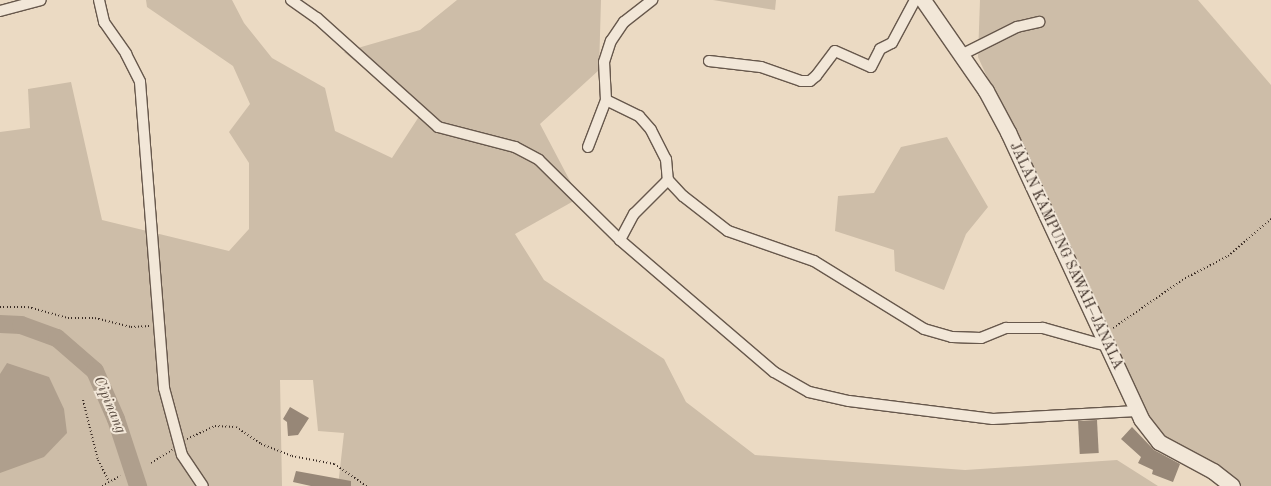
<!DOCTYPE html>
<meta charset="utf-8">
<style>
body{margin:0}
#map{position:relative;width:1271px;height:486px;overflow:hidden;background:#ebdac3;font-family:"Old Standard TT",serif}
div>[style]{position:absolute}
.green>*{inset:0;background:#cdbda8}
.water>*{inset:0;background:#af9f8d}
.river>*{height:18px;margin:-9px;padding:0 9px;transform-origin:9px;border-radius:9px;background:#af9f8d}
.building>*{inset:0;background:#978777;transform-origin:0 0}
.path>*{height:2px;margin-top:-1px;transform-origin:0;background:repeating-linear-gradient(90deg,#3b2d25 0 1px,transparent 0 3.5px)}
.roads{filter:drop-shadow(1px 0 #67584c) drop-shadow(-1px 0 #67584c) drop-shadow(0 1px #67584c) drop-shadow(0 -1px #67584c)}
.minor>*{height:10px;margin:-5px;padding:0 5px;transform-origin:5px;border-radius:5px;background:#f2e7d8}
.secondary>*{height:15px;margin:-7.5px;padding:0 7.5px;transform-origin:7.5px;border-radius:7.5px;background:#f2e7d8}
span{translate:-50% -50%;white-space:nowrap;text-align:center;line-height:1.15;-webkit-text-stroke:4px #f2e7d8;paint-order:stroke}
.street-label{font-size:14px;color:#3b2d25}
.water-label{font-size:15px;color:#584a3f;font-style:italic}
</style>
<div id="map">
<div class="green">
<div style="clip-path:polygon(146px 0,232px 0,244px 23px,272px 58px,325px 88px,335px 131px,392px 158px,420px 115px,344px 52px,420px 30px,457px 0,601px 0,599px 70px,540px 124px,579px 198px,515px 234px,544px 280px,664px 359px,686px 402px,755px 455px,965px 470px,1117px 460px,1158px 486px,338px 486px,344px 433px,318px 431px,313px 380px,280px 380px,282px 486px,0 486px,0 132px,30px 128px,28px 89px,71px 82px,102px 220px,229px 251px,249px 229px,249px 163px,229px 132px,250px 104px,233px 66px,147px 7px)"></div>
<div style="clip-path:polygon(713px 0,776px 0,775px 10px)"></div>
<div style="clip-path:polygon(980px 0,1198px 0,1271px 85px,1271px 486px,1228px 486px,1176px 451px,1141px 419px,978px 57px)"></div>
<div style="clip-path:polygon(947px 137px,988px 207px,966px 234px,944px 290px,895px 271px,894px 250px,835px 231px,838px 196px,874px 193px,901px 147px)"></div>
</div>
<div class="water">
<div style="clip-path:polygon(7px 363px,49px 377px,64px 409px,67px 433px,44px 457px,0 473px,0 374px)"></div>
</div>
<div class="river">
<div style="left:0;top:324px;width:21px;rotate:3deg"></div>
<div style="left:21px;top:325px;width:38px;rotate:20deg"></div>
<div style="left:57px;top:338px;width:50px;rotate:41deg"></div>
<div style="left:95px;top:371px;width:52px;rotate:66.4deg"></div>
<div style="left:116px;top:419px;width:71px;rotate:71.8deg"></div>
</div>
<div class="building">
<div style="clip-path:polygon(290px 407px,309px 418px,298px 435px,288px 436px,287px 422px,283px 419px)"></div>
<div style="left:1097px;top:420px;width:33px;height:19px;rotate:87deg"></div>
<div style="clip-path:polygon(1132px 427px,1154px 450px,1180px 464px,1173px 482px,1152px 474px,1153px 470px,1138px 463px,1141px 457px,1121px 439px)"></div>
<div style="clip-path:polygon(296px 471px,351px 481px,351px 486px,311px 486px,293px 482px)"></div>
</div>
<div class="path">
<div style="left:0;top:307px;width:28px"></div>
<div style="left:28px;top:307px;width:41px;rotate:15.4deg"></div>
<div style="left:68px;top:318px;width:27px"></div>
<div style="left:95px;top:318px;width:37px;rotate:14deg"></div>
<div style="left:131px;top:327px;width:19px;rotate:-3deg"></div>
<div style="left:1113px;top:328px;width:84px;rotate:-34.8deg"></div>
<div style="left:1182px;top:280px;width:52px;rotate:-27.6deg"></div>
<div style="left:1228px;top:256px;width:57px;rotate:-40.7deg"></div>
<div style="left:83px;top:400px;width:62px;rotate:76deg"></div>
<div style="left:98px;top:460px;width:25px;rotate:63deg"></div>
<div style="left:187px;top:439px;width:31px;rotate:-25deg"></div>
<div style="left:215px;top:426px;width:21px;rotate:3deg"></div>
<div style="left:236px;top:427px;width:30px;rotate:34deg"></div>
<div style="left:261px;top:444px;width:33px;rotate:21deg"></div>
<div style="left:292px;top:456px;width:43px;rotate:10.8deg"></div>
<div style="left:334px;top:464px;width:40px;rotate:34deg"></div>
<div style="left:151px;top:463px;width:25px;rotate:-32deg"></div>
<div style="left:102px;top:486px;width:21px;rotate:-29deg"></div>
</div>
<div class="roads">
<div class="minor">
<div style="left:99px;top:0;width:23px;rotate:77deg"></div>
<div style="left:104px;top:22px;width:39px;rotate:55deg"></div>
<div style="left:126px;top:54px;width:31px;rotate:63deg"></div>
<div style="left:140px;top:82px;width:307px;rotate:85.5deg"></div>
<div style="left:164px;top:388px;width:69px;rotate:75deg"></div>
<div style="left:182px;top:455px;width:37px;rotate:56deg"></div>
<div style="left:291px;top:0;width:32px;rotate:35deg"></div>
<div style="left:317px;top:18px;width:163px;rotate:42deg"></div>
<div style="left:438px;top:127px;width:80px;rotate:14.6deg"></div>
<div style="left:515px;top:147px;width:27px;rotate:28deg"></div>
<div style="left:539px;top:160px;width:114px;rotate:44.6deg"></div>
<div style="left:620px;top:240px;width:203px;rotate:40.6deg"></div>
<div style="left:774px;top:372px;width:40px;rotate:29.7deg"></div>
<div style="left:809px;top:392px;width:41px;rotate:12.7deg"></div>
<div style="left:849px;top:401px;width:145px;rotate:7.1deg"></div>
<div style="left:993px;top:419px;width:144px;rotate:-3.2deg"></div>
<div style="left:0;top:11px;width:42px;rotate:-15deg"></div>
<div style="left:961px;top:55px;width:63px;rotate:-26.6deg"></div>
<div style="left:1017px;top:27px;width:23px;rotate:-13deg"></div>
<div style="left:709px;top:61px;width:52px;rotate:6.6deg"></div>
<div style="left:761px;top:67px;width:42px;rotate:19.3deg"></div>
<div style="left:801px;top:81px;width:9px"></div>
<div style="left:810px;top:81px;width:8px;rotate:-40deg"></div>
<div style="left:816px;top:76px;width:31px;rotate:-53deg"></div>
<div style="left:835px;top:51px;width:39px;rotate:24deg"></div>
<div style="left:871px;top:67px;width:20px;rotate:-63deg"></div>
<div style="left:880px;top:49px;width:13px;rotate:-27deg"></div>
<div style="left:892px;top:43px;width:49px;rotate:-61.9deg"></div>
<div style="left:606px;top:100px;width:37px;rotate:26deg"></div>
<div style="left:639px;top:116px;width:18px;rotate:49deg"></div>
<div style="left:651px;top:130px;width:33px;rotate:63deg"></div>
<div style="left:666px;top:159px;width:21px;rotate:85deg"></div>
<div style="left:668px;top:180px;width:22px;rotate:47deg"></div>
<div style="left:683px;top:196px;width:57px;rotate:37.9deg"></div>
<div style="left:728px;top:231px;width:91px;rotate:19.2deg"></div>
<div style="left:814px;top:261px;width:129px;rotate:31.7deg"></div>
<div style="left:924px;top:329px;width:29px;rotate:16deg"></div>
<div style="left:952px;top:337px;width:29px;rotate:2deg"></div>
<div style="left:981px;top:338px;width:27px;rotate:-22deg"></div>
<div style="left:1006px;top:328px;width:37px"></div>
<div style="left:1043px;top:328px;width:66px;rotate:15.7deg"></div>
<div style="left:588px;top:147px;width:50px;rotate:-69deg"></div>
<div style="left:606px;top:100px;width:38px;rotate:-93deg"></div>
<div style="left:604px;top:62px;width:22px;rotate:-72deg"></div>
<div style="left:611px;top:41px;width:23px;rotate:-56deg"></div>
<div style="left:624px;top:22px;width:36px;rotate:-38deg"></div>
<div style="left:620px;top:240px;width:30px;rotate:-62deg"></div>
<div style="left:634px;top:214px;width:48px;rotate:-45deg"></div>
</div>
<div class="secondary">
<div style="left:923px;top:0;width:111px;rotate:55.3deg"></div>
<div style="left:986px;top:91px;width:47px;rotate:61.8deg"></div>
<div style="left:1008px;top:132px;width:316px;rotate:65.1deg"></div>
<div style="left:1141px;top:419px;width:29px;rotate:52deg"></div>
<div style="left:1159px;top:442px;width:61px;rotate:28.2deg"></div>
<div style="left:1213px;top:471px;width:24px;rotate:38deg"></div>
</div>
</div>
<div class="street-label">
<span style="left:1066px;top:256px;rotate:65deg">JALAN KAMPUNG SAWAH–JANALA</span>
</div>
<div class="water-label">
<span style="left:109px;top:405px;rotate:67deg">Cipinang</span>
</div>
</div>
